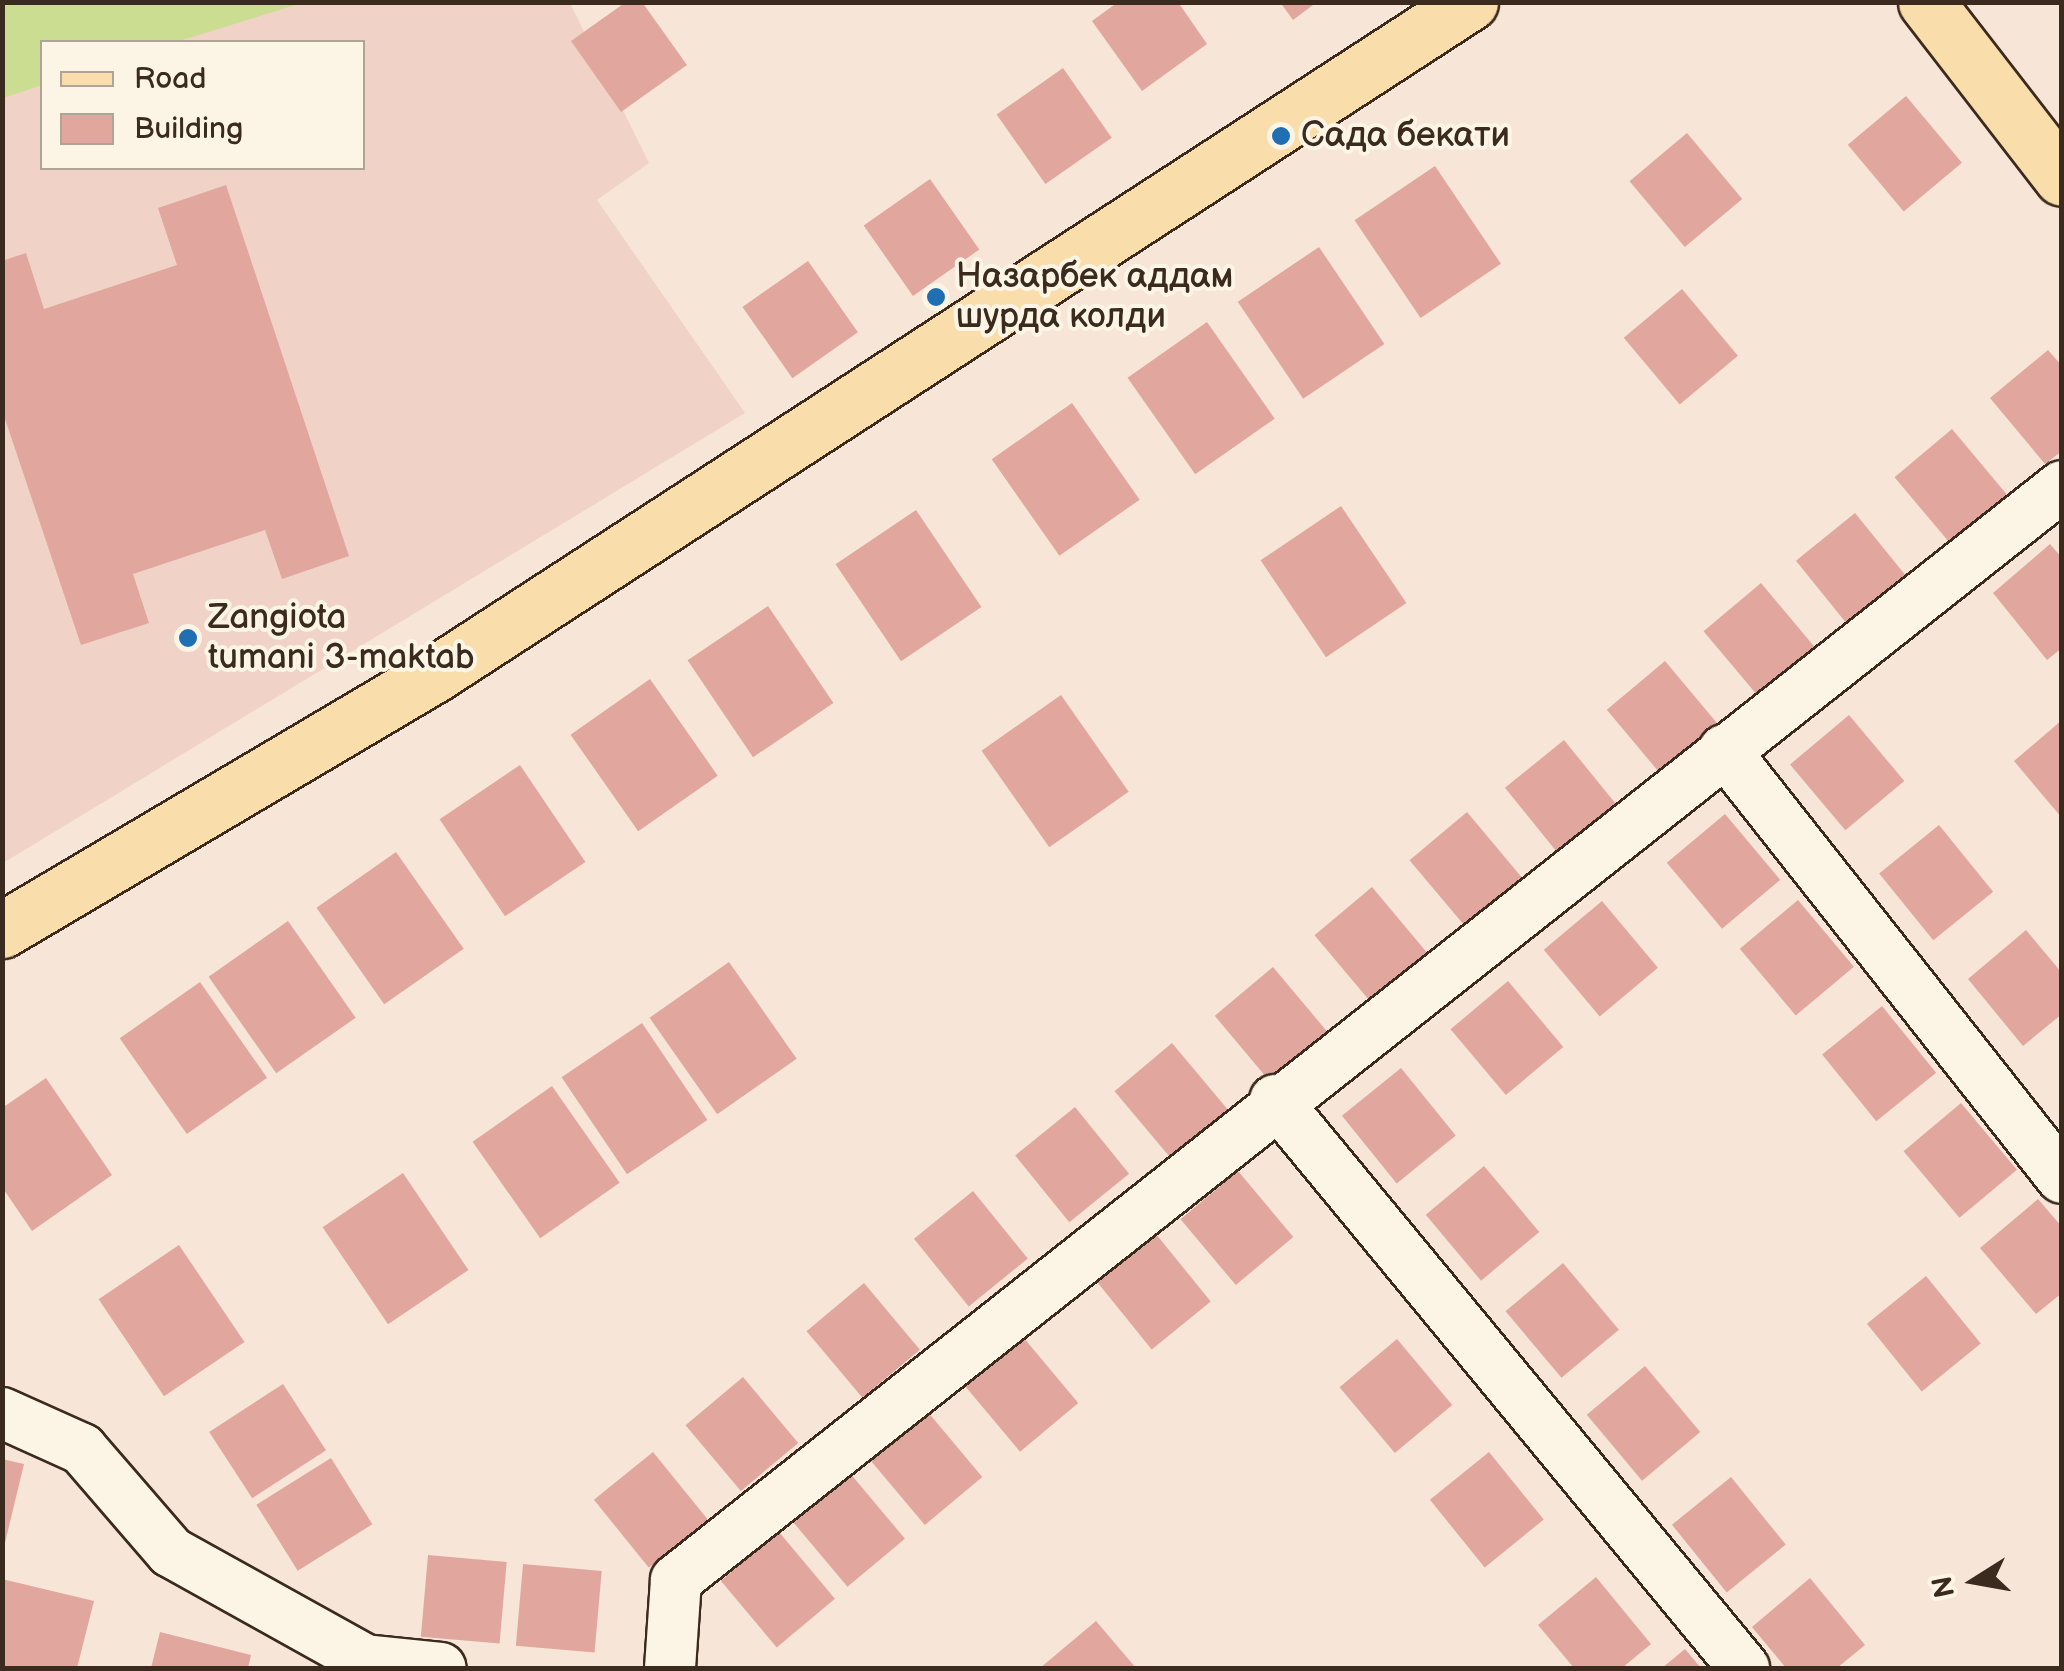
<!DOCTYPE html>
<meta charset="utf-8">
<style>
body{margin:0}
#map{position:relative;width:2064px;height:1671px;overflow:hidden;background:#f7e5d7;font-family:"Balsamiq Sans",sans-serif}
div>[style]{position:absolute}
.built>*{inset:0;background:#f0d2c6}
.green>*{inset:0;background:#cbdd91}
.building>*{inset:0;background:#e1a79e;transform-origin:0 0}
.roads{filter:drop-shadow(2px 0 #3b2a1e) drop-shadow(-2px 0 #3b2a1e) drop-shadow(0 2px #3b2a1e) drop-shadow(0 -2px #3b2a1e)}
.minor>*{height:50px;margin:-25px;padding:0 25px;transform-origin:25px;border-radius:25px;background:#fcf5e5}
.major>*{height:55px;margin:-27.5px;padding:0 27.5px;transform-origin:27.5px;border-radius:27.5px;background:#f9deab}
.dots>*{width:28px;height:28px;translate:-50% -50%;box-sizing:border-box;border:5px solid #fcf5e5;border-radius:50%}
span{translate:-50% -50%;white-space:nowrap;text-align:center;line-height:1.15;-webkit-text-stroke:8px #fcf5e5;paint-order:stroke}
.poi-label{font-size:35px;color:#3b2a1e}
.left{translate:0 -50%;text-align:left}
.frame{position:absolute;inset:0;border:5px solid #3b2a1e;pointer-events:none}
.legend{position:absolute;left:40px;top:40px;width:325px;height:130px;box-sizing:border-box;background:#fcf5e5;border:2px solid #afa495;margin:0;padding:12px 18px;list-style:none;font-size:30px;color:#3b2a1e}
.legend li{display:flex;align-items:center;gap:20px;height:50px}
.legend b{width:50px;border:2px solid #afa495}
.north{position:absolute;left:1924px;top:1531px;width:100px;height:100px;-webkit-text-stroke:8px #fcf5e5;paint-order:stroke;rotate:259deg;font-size:28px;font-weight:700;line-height:40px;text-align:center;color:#3b2a1e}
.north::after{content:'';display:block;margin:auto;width:35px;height:45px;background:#3b2a1e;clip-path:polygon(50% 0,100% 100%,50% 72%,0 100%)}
</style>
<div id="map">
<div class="built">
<div style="clip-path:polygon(evenodd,3px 3px,570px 3px,649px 163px,597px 200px,745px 413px,3px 863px,3px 3px,42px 42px,362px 42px,362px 168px,42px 168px,42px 42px)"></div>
</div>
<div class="green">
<div style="clip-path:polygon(3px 2px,302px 2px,302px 3px,176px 42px,42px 42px,42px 85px,3px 98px)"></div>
</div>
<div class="building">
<div style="clip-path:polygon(626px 2px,642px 2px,687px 65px,621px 112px,571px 41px)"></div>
<div style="clip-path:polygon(1118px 2px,1178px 2px,1207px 44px,1142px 91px,1092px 21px)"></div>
<div style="clip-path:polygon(1280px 2px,1317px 2px,1293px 20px)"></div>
<div style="left:1063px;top:68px;width:85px;height:81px;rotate:55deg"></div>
<div style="left:1906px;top:96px;width:87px;height:76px;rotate:50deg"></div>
<div style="left:1687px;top:133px;width:86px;height:75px;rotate:50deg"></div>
<div style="left:1435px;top:166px;width:118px;height:97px;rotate:56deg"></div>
<div style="left:930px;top:179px;width:86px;height:81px;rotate:55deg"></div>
<div style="clip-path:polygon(226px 185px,349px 556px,282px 579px,265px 530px,133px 574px,149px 623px,81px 645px,2px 410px,2px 261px,26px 253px,44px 309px,177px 265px,158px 208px)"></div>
<div style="left:1319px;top:247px;width:117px;height:98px;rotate:56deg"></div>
<div style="left:808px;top:261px;width:87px;height:80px;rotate:55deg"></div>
<div style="left:1682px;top:289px;width:87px;height:76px;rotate:50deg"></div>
<div style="left:1207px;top:322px;width:118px;height:97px;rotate:55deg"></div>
<div style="clip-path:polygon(2048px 350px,2062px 366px,2062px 451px,2045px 464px,1990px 398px)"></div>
<div style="left:1072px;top:403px;width:118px;height:98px;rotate:55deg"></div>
<div style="left:1952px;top:429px;width:86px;height:75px;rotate:50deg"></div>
<div style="left:1341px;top:506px;width:117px;height:97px;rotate:56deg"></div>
<div style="left:916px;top:510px;width:117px;height:97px;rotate:56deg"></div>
<div style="left:1855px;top:513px;width:87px;height:76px;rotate:51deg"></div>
<div style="clip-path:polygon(2050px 544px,2062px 558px,2062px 648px,2047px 660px,1993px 593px)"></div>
<div style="left:1761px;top:583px;width:86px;height:75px;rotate:50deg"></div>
<div style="left:768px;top:606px;width:117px;height:97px;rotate:56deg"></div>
<div style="left:1665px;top:661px;width:87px;height:76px;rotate:50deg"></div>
<div style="left:650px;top:679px;width:118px;height:97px;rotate:55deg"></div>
<div style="left:1061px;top:695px;width:118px;height:97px;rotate:55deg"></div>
<div style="left:1849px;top:715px;width:86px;height:77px;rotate:50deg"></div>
<div style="clip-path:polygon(2062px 720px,2062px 818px,2014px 761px)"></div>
<div style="left:1564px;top:740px;width:87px;height:76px;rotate:51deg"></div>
<div style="left:520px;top:765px;width:117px;height:97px;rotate:56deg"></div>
<div style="left:1467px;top:812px;width:86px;height:75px;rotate:50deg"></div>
<div style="left:1725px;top:814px;width:86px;height:76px;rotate:50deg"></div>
<div style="left:1939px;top:825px;width:86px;height:77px;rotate:51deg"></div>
<div style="left:396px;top:852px;width:118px;height:97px;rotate:55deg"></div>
<div style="left:1372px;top:887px;width:87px;height:75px;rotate:50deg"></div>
<div style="left:1798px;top:900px;width:87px;height:76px;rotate:50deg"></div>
<div style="left:1602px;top:901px;width:87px;height:76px;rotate:50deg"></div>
<div style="left:288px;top:921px;width:118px;height:97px;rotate:55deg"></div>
<div style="clip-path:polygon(2026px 930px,2062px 973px,2062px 1014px,2023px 1046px,1968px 979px)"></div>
<div style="left:729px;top:962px;width:118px;height:97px;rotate:55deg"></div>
<div style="left:1273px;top:967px;width:87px;height:76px;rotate:50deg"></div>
<div style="left:1508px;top:981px;width:86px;height:75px;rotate:50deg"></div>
<div style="left:200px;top:982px;width:117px;height:98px;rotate:55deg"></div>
<div style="left:1882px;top:1006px;width:86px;height:77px;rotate:51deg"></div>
<div style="left:642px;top:1023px;width:117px;height:97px;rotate:56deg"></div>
<div style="left:1172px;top:1043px;width:87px;height:75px;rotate:50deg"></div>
<div style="left:1401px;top:1068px;width:87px;height:76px;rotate:51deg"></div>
<div style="clip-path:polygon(46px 1078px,112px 1175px,32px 1231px,2px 1187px,2px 1108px)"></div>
<div style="left:552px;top:1086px;width:118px;height:97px;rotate:55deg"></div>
<div style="left:1961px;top:1103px;width:87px;height:75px;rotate:50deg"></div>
<div style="left:1075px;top:1107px;width:86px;height:77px;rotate:51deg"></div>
<div style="left:1484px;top:1166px;width:86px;height:76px;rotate:50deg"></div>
<div style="left:1238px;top:1171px;width:86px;height:75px;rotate:50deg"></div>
<div style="left:403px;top:1173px;width:117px;height:97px;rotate:56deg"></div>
<div style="left:973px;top:1191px;width:87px;height:76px;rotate:51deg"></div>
<div style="clip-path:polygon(2038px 1199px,2062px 1227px,2062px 1293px,2036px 1314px,1980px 1248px)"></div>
<div style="left:1156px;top:1234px;width:87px;height:76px;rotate:51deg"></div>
<div style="left:179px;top:1245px;width:117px;height:97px;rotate:56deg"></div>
<div style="left:1563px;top:1263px;width:87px;height:75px;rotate:50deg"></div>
<div style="left:1926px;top:1276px;width:87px;height:76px;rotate:51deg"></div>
<div style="left:864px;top:1283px;width:87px;height:75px;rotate:50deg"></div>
<div style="left:1023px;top:1337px;width:86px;height:76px;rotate:50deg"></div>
<div style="left:1397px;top:1339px;width:86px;height:75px;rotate:50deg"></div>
<div style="left:1645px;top:1366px;width:86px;height:76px;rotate:50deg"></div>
<div style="left:743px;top:1377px;width:86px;height:75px;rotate:50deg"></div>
<div style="left:283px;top:1384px;width:79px;height:88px;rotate:57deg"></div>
<div style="left:927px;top:1411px;width:86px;height:75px;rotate:50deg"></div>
<div style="left:653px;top:1452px;width:87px;height:76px;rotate:51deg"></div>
<div style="left:1489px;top:1452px;width:87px;height:76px;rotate:51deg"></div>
<div style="left:331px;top:1458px;width:78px;height:88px;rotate:58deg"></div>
<div style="clip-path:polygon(2px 1459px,24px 1464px,4px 1547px,2px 1547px)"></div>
<div style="left:849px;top:1472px;width:87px;height:75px;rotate:50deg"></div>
<div style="left:1731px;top:1477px;width:87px;height:76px;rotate:51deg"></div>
<div style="left:779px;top:1532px;width:87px;height:76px;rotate:50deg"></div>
<div style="left:428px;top:1555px;width:79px;height:82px;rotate:5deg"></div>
<div style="left:523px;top:1564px;width:79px;height:82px;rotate:5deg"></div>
<div style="clip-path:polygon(1596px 1577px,1651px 1644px,1622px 1668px,1574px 1668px,1538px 1625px)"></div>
<div style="clip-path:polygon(1810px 1578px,1865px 1645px,1837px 1668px,1786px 1668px,1752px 1627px)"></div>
<div style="clip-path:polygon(2px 1579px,94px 1601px,77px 1668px,2px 1668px)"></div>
<div style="clip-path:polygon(1096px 1621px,1136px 1668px,1040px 1668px)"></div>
<div style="clip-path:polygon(160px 1632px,251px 1655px,248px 1668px,151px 1668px)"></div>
<div style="clip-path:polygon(1685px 1649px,1701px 1668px,1662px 1668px)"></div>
</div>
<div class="roads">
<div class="minor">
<div style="left:1724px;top:750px;width:545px;rotate:51.7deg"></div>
<div style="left:1275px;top:1100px;width:737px;rotate:50.45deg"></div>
<div style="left:2px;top:1413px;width:88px;rotate:24.2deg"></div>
<div style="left:82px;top:1449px;width:136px;rotate:49.2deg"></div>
<div style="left:171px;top:1552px;width:222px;rotate:29.1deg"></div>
<div style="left:365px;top:1660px;width:76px;rotate:6deg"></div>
<div style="left:670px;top:1668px;width:88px;rotate:-86.1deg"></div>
<div style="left:676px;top:1580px;width:1766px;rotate:-38.28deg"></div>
</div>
<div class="major">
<div style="left:1926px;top:2px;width:222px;rotate:52.3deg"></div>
<div style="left:2px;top:930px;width:503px;rotate:-30.59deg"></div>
<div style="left:435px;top:674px;width:1234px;rotate:-32.99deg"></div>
</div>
</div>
<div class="dots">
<div style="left:1281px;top:136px;background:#1f6fb2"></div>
<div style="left:936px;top:297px;background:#1f6fb2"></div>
<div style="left:188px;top:638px;background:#1f6fb2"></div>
</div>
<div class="poi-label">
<span class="left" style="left:1301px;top:136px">Сада бекати</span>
<span class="left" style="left:956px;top:297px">Назарбек аддам<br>шурда колди</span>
<span class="left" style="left:208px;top:638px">Zangiota<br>tumani 3-maktab</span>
</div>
<div class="frame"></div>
<ul class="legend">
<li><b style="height:12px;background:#f9deab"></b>Road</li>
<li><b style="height:28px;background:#e1a79e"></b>Building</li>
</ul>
<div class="north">N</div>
</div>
